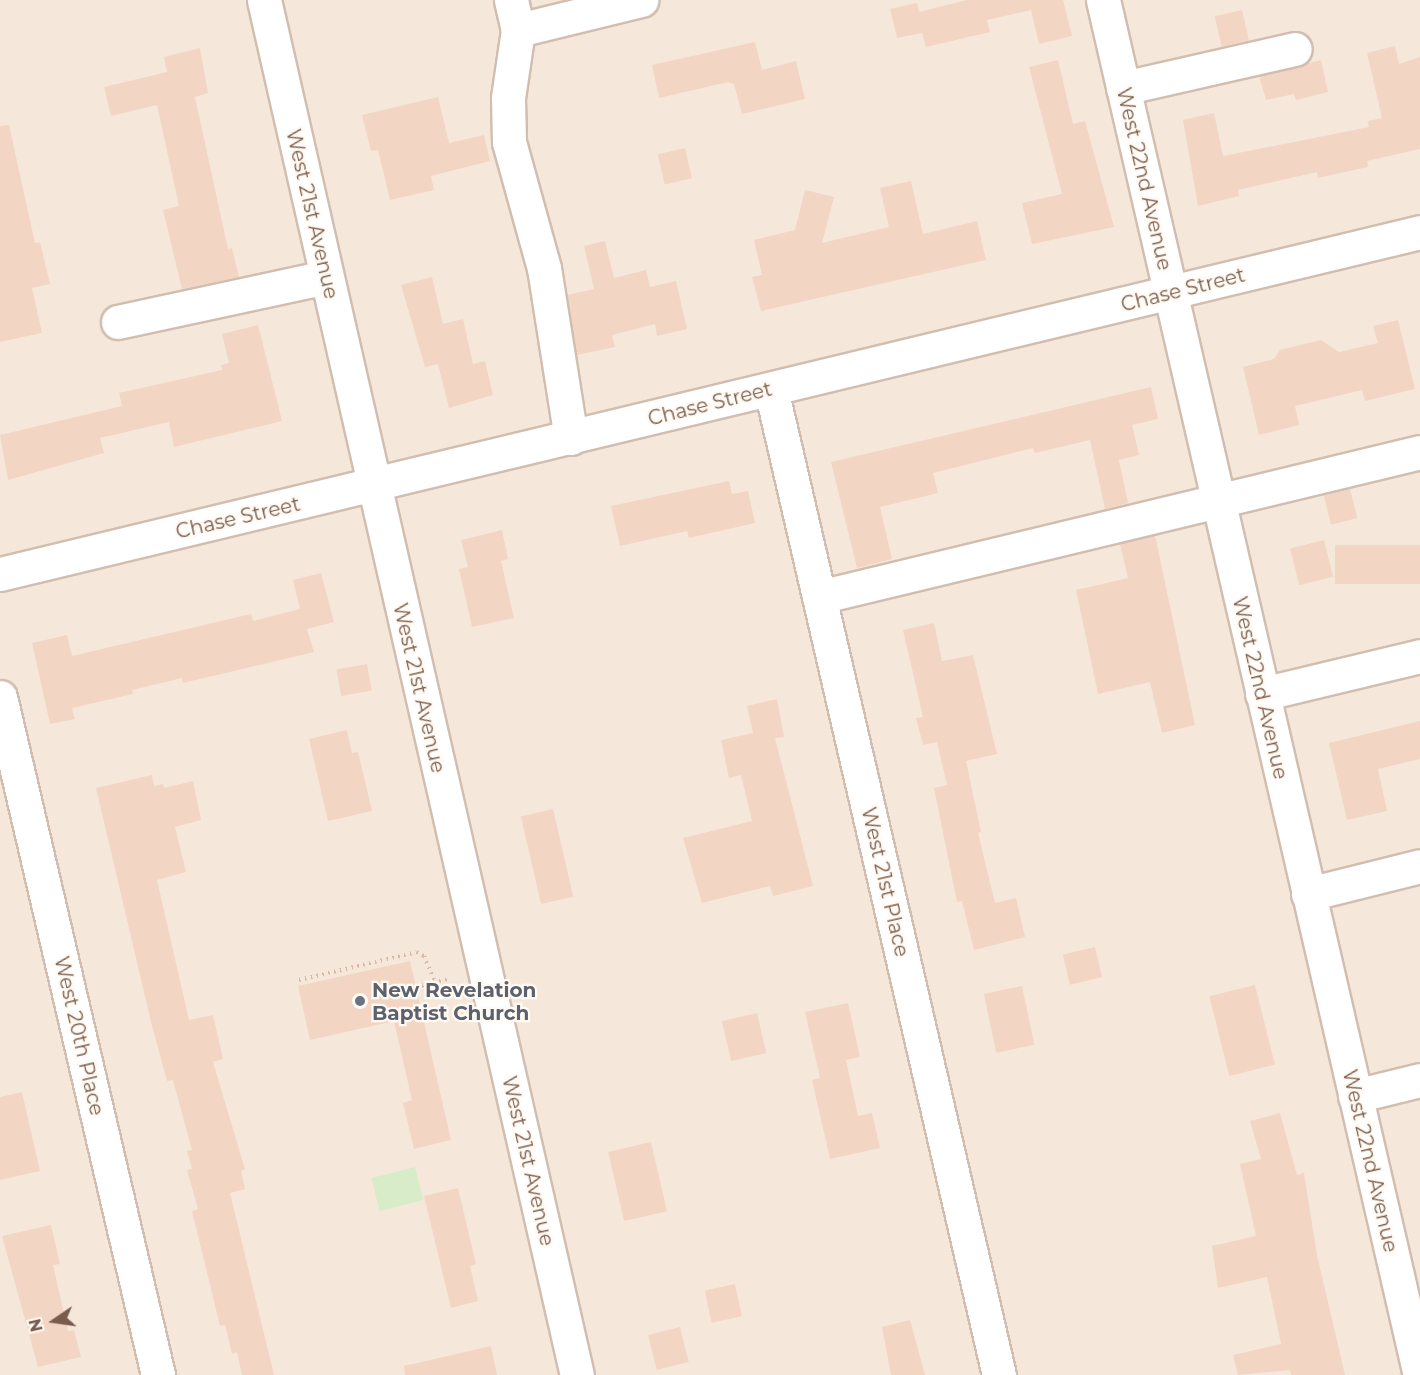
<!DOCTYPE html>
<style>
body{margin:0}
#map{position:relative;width:1420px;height:1375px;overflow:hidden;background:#fdf6ec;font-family:Montserrat,sans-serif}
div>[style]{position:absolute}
.residential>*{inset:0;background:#f5e8da;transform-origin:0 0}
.green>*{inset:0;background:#d8ecc9;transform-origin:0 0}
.building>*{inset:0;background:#f3d5c3;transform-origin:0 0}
.path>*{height:4px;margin-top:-2px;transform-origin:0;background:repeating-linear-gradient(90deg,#d9b8a5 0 1.5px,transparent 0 6px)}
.roads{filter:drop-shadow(2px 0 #d1beb0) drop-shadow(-2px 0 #d1beb0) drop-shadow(0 2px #d1beb0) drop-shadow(0 -2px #d1beb0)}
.minor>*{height:33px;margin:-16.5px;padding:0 16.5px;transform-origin:16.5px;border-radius:16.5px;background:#fff}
.dots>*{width:16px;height:16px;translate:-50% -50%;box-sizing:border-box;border:3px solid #fffaf3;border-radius:50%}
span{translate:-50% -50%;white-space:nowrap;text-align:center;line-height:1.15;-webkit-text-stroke:4.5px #fffaf3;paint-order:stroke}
.street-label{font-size:20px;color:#7a5c4d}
.worship-label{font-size:20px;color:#5b616d;font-weight:700}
.left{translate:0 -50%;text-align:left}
.north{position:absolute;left:24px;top:1291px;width:60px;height:60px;-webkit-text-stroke:4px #fffaf3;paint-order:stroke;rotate:257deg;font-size:16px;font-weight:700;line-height:24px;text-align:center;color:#7a5c4d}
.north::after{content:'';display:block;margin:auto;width:21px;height:27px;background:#7a5c4d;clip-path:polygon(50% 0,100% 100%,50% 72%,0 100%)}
</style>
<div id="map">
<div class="residential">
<div style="left:0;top:0;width:1420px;height:1375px"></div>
</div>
<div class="green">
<div style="left:415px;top:1167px;width:34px;height:45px;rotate:76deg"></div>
</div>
<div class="building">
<div style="clip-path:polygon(967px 0,1063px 0,1072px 36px,1039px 44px,1031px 10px,987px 20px,990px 32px,926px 47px,922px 33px,897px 38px,890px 9px,917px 3px,919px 12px)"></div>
<div style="left:1242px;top:10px;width:31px;height:28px;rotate:77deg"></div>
<div style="clip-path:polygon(755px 42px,762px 70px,796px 61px,805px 99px,742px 114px,734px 84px,728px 82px,659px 98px,652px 65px)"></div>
<div style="clip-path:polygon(1395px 46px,1399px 64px,1420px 57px,1420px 149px,1367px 161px,1368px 167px,1318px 178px,1317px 172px,1238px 190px,1239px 196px,1198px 206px,1183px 120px,1214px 113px,1223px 156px,1369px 127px,1368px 121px,1382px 118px,1367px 53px)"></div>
<div style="clip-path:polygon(200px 48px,208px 93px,195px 97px,228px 249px,232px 248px,239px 277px,182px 289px,163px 210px,179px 206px,157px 105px,111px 116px,104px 87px,167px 72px,164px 57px)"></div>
<div style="clip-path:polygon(1058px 60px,1073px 124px,1085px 121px,1114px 227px,1032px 244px,1022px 203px,1062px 194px,1029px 67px)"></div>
<div style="clip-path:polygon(1321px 60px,1328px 92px,1296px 100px,1294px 94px,1266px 100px,1259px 76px)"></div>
<div style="clip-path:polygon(438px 97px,449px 143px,484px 135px,490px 161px,431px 176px,434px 190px,390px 200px,378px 150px,371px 151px,362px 115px)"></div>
<div style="clip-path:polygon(9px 125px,35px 243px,40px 242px,50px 284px,32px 288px,42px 333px,0 342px,0 126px)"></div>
<div style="left:685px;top:148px;width:31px;height:28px;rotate:77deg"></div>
<div style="clip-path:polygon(911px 181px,923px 234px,977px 221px,986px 260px,761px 311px,752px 277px,762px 275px,754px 240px,795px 230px,805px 190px,834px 197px,822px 243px,889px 227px,880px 188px)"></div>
<div style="clip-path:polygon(605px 241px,614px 278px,646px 270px,650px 287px,676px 281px,687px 329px,657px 336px,655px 324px,612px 335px,615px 347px,577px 355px,567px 295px,594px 289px,584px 246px)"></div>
<div style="clip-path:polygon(432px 277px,443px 324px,463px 319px,473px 364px,485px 361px,493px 395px,449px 408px,438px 364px,425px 367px,401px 285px)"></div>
<div style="clip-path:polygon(1398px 320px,1415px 389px,1365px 401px,1362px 390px,1295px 406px,1299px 425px,1259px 435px,1243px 367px,1274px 359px,1280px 350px,1321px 340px,1339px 352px,1378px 343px,1373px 326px)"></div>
<div style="clip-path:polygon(258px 325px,282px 421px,174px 447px,169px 422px,100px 438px,104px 453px,8px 480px,0 435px,122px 406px,119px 393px,222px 370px,221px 365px,229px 363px,222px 334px)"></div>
<div style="clip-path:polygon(1151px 387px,1158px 419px,1132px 425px,1139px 455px,1119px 460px,1128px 503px,1105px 509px,1090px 440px,1035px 453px,1033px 448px,933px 473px,938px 493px,880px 507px,892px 559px,857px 568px,831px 462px)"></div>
<div style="clip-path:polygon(729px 481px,732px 494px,748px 491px,755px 523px,689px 538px,687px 531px,620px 546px,611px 506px)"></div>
<div style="left:1350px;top:489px;width:30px;height:27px;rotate:76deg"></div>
<div style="clip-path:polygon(502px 530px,508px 559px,501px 561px,514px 618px,472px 627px,459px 569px,468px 567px,461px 540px)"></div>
<div style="clip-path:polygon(1155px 535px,1195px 725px,1162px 733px,1150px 682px,1098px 694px,1076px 590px,1128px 578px,1120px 544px)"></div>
<div style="left:1324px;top:540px;width:38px;height:35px;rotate:76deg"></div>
<div style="left:1420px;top:545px;width:39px;height:85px;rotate:90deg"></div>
<div style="clip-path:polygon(321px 573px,334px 622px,307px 629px,314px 652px,183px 683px,182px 678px,132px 690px,133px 694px,72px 708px,75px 719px,50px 724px,32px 643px,67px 635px,72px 656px,251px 614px,253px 621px,300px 609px,293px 580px)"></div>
<div style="clip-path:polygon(934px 623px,942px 661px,973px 655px,997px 754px,966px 761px,981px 832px,978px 833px,995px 903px,1016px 898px,1025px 937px,974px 950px,962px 901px,957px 902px,934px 788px,947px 785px,937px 742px,923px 745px,916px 718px,923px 717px,903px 630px)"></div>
<div style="left:367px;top:664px;width:27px;height:31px;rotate:80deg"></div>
<div style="clip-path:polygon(777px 699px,784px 737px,775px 738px,813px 886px,773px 896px,770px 886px,702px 903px,683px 838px,752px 821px,741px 775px,729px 778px,721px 740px,753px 733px,747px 706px)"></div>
<div style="clip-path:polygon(1420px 721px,1420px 759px,1378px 769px,1387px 811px,1347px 820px,1329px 743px)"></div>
<div style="clip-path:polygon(347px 730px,352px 753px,358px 752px,372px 811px,328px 821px,309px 739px)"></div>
<div style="clip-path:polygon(152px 775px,154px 786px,163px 784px,164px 788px,193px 781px,201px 820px,175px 827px,186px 872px,157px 880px,189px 1020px,213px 1015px,223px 1059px,213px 1062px,245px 1169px,241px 1171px,245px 1189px,230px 1193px,274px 1375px,242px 1375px,237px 1352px,232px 1354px,225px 1325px,220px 1326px,192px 1211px,198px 1209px,187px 1170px,192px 1169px,187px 1151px,192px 1150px,173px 1080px,167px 1081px,151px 1022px,96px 788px)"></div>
<div style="left:553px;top:809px;width:90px;height:33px;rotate:77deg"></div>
<div style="left:1095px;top:947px;width:31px;height:33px;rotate:77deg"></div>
<div style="clip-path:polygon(410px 961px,451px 1140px,414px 1149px,403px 1103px,412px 1100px,394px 1021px,310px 1040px,298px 986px)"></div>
<div style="left:1255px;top:985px;width:82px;height:47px;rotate:76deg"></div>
<div style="left:1022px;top:986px;width:60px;height:39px;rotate:78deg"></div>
<div style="clip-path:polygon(848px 1003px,860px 1057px,846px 1060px,858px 1116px,872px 1113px,880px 1148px,830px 1159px,812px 1080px,820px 1078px,805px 1012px)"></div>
<div style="left:757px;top:1013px;width:41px;height:36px;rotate:77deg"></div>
<div style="clip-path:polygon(22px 1092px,40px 1171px,0 1180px,0 1097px)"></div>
<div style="clip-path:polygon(1280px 1113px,1297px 1175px,1304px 1173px,1317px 1255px,1345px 1375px,1291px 1375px,1290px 1370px,1238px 1375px,1233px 1355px,1281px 1344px,1267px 1277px,1218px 1288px,1212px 1246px,1256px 1236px,1240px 1164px,1261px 1159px,1250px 1121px)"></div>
<div style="left:651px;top:1142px;width:71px;height:44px;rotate:77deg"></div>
<div style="clip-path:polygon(458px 1188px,476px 1264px,470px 1266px,478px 1301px,451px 1308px,424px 1196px)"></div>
<div style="clip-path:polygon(51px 1225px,60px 1264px,53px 1265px,68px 1331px,74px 1330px,81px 1357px,38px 1367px,2px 1236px)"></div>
<div style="left:735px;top:1284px;width:33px;height:31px;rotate:78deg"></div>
<div style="clip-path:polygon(910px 1320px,925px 1375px,891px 1375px,882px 1327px)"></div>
<div style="left:680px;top:1327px;width:36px;height:33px;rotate:76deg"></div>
<div style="clip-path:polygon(491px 1346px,497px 1375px,405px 1375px,404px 1366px)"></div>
</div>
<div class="path">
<div style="left:299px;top:980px;width:121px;rotate:-13.3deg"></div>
<div style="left:417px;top:952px;width:8px;rotate:30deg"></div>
<div style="left:424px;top:956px;width:28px;rotate:67deg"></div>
<div style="left:416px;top:987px;width:33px;rotate:-14deg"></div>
</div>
<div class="roads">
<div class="minor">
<div style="left:264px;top:0;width:1410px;rotate:77.18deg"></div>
<div style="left:511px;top:0;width:31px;rotate:77deg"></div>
<div style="left:518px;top:30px;width:69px;rotate:98.4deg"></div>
<div style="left:508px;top:98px;width:44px;rotate:88.7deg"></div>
<div style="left:509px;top:142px;width:131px;rotate:74.5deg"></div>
<div style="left:544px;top:268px;width:172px;rotate:81deg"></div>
<div style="left:1103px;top:0;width:1411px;rotate:77.02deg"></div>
<div style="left:518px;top:30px;width:127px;rotate:-13.7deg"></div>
<div style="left:1123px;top:88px;width:176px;rotate:-12.8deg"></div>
<div style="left:118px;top:322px;width:213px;rotate:-12.2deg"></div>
<div style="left:771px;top:389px;width:1012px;rotate:76.98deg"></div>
<div style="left:0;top:574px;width:1461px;rotate:-13.54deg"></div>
<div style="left:819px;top:597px;width:618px;rotate:-13.56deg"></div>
<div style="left:1262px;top:694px;width:163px;rotate:-13.5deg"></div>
<div style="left:0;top:697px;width:696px;rotate:76.88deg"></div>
<div style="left:1308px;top:894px;width:115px;rotate:-14deg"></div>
<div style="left:1355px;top:1096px;width:67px;rotate:-13.8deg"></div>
</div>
</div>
<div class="dots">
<div style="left:360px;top:1001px;background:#6b7280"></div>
</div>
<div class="street-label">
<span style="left:1144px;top:179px;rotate:77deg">West 22nd Avenue</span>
<span style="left:312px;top:214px;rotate:77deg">West 21st Avenue</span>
<span style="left:1183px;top:290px;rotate:-14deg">Chase Street</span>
<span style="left:710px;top:404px;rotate:-14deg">Chase Street</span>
<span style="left:238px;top:518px;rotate:-13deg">Chase Street</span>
<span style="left:419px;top:688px;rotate:77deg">West 21st Avenue</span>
<span style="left:1260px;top:688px;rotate:77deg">West 22nd Avenue</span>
<span style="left:885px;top:882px;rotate:77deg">West 21st Place</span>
<span style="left:79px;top:1036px;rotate:77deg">West 20th Place</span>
<span style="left:528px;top:1161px;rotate:77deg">West 21st Avenue</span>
<span style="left:1370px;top:1161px;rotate:77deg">West 22nd Avenue</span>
</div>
<div class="worship-label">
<span class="left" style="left:372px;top:1002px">New Revelation<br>Baptist Church</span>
</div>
<div class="north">N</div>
</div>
